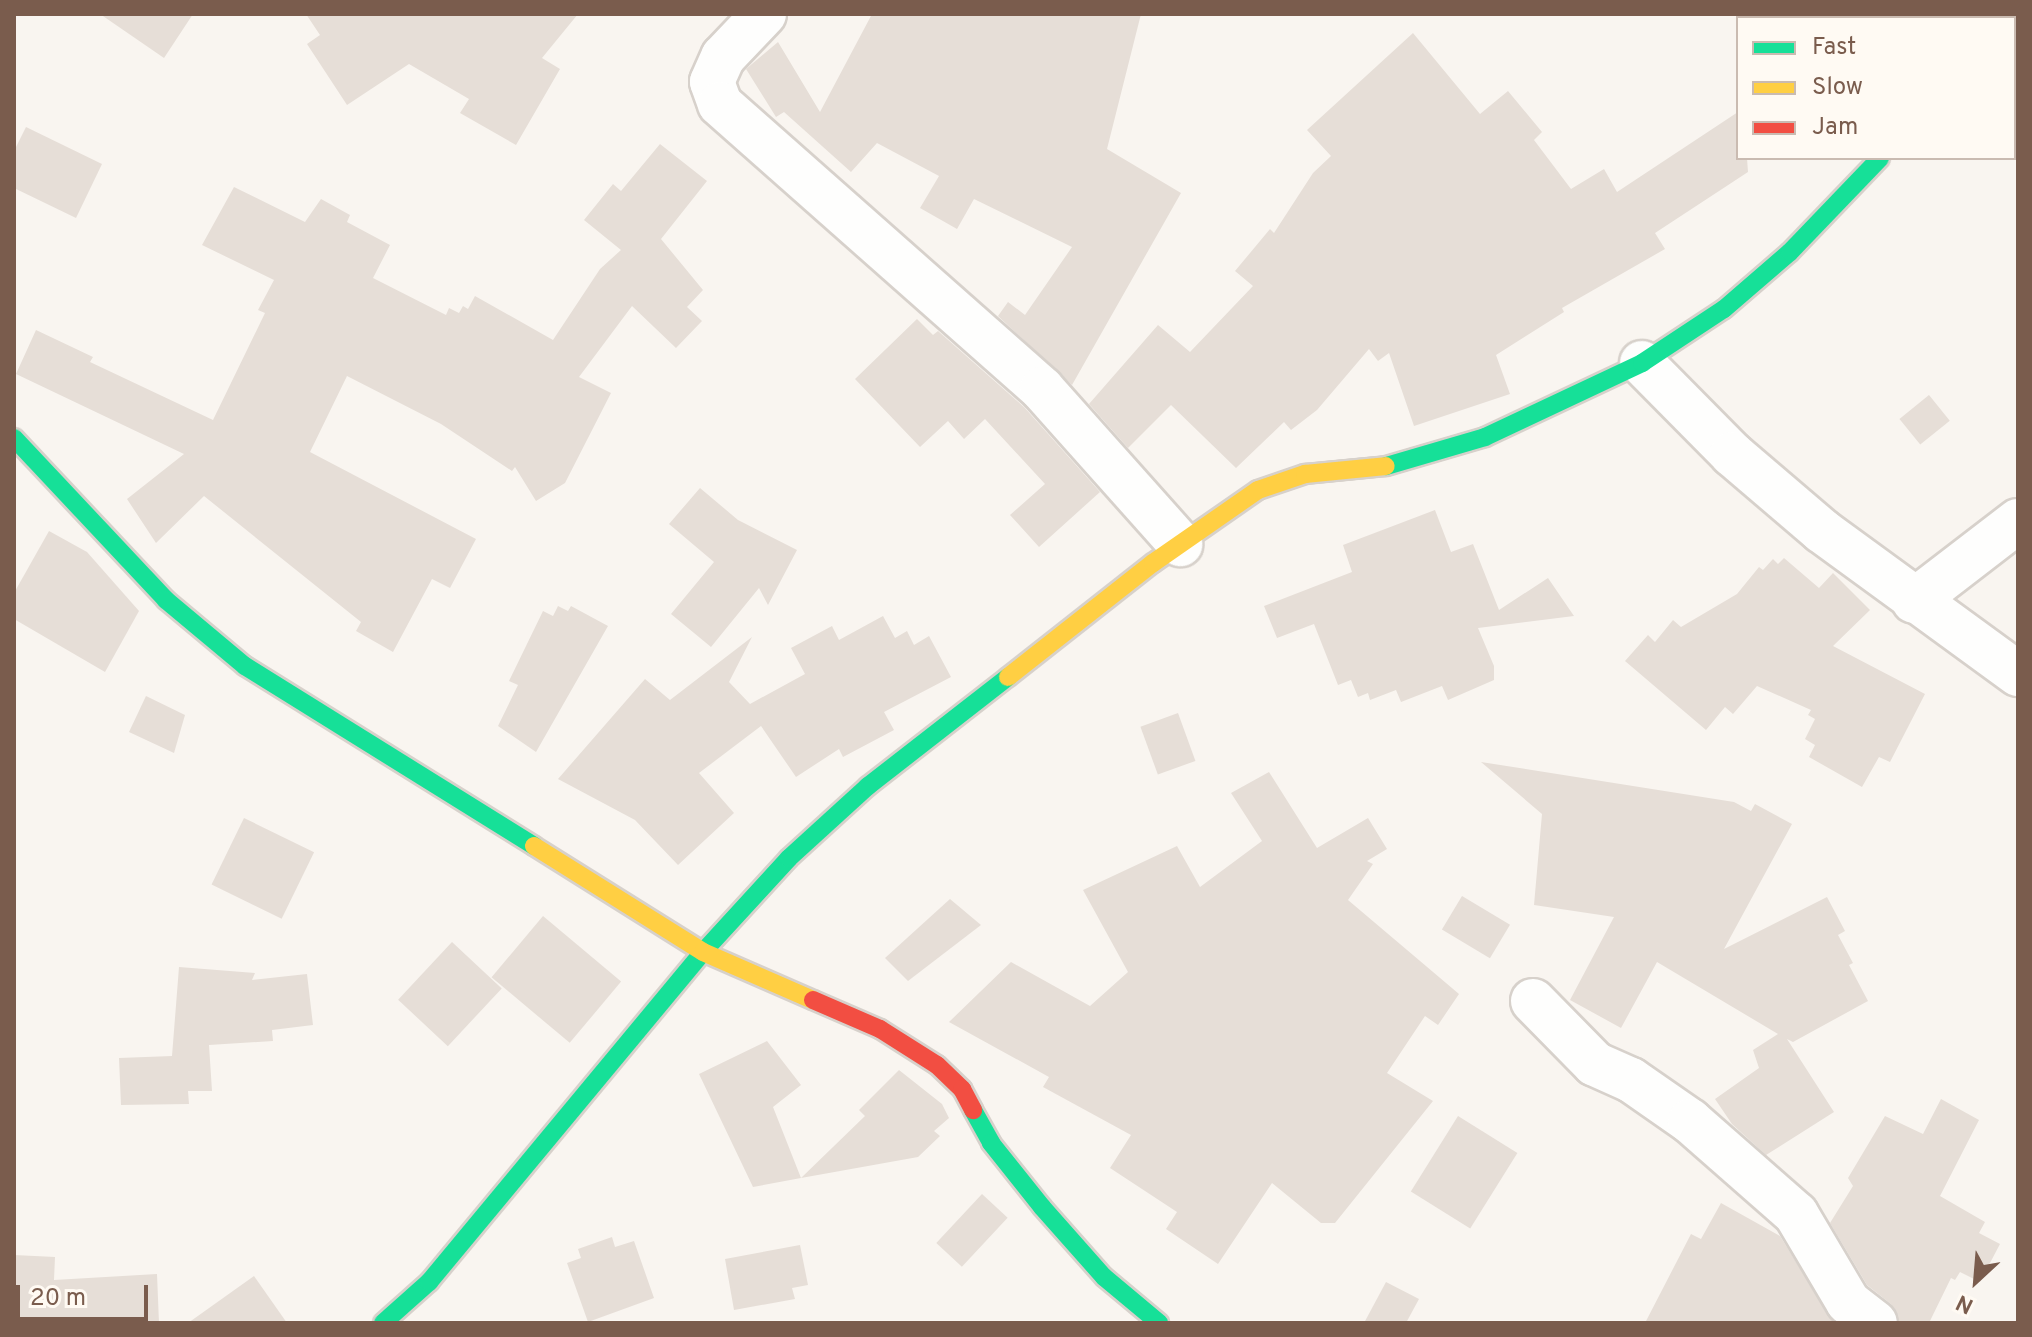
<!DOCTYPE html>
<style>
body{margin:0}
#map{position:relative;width:2032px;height:1337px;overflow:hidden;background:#f9f5f0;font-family:Overpass,sans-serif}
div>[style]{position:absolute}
.building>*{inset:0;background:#e6ded7;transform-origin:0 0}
.roads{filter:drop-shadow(2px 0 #d7d1cb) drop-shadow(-2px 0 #d7d1cb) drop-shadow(0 2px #d7d1cb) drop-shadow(0 -2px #d7d1cb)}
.street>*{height:44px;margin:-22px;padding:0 22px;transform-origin:22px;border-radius:22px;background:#fefefd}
.fast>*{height:18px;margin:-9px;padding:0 9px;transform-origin:9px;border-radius:9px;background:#16e098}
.slow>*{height:18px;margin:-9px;padding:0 9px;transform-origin:9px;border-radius:9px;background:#ffcf43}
.jam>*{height:18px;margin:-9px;padding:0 9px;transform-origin:9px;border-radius:9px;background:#f24e42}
span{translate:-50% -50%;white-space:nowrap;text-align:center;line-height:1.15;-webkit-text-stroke:7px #fffaf3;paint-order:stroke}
.frame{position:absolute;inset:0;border:16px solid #7a5c4d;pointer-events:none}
.legend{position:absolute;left:1736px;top:16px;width:280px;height:144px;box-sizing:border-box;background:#fffaf3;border:2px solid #cabbb1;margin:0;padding:10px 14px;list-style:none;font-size:24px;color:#7a5c4d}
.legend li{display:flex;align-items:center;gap:16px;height:40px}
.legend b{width:40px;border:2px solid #cabbb1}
.north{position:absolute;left:1936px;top:1241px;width:80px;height:80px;-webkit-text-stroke:6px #fffaf3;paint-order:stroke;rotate:206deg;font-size:22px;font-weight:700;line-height:32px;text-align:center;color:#7a5c4d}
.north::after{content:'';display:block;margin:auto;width:28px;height:36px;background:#7a5c4d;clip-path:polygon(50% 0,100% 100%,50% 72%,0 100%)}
.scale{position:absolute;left:16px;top:1285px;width:132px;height:36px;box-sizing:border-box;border:4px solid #7a5c4d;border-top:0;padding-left:10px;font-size:24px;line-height:28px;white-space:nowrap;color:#7a5c4d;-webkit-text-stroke:6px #fffaf3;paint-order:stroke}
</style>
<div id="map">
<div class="building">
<div style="clip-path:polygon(100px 14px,193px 14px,164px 58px)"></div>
<div style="clip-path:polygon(306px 14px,578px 14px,542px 58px,560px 69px,516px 145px,460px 113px,469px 99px,409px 64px,347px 105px,307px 44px,320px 35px)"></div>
<div style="clip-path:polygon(872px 14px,1141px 14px,1107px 149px,1181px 193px,1072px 385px,998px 316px,1008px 302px,1025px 315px,1072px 247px,974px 199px,957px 229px,920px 208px,939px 176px,877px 143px,851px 172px,784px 112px,776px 117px,746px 69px,778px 42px,820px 112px)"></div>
<div style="clip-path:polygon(1413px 33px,1480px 114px,1508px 91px,1542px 132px,1534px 140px,1571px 189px,1604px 169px,1617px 192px,1738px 112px,1738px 158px,1747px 158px,1748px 172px,1655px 233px,1665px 249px,1562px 308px,1564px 312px,1496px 355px,1510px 394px,1414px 426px,1389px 353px,1378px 361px,1369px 349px,1317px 410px,1291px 430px,1284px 422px,1236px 468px,1171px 405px,1128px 448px,1089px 404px,1158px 325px,1190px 352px,1253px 286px,1235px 271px,1270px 229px,1274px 233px,1313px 173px,1331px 156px,1307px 130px)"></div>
<div style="clip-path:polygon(26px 127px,102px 164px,76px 218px,14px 188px,14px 151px)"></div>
<div style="clip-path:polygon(660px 144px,707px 181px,661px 239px,703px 290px,687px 307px,702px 321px,676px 348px,632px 306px,579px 377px,611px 393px,565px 483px,536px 501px,515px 467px,512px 471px,441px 424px,347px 376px,310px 452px,476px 539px,450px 588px,432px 579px,393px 652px,356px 631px,361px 622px,204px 496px,156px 543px,127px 499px,184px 454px,16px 374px,36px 330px,93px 357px,90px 362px,213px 420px,265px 313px,258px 310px,274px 280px,202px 245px,234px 187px,305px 222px,321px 199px,350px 215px,347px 222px,390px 245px,373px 278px,446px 315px,449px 308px,459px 313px,463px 306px,468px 309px,475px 296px,553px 340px,600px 269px,621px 250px,584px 220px,613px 184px,621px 191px)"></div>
<div style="clip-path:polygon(917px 319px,933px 335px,938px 331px,1024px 407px,1100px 492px,1039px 547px,1010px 515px,1045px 484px,985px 419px,964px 439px,948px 421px,920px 447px,855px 379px)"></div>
<div style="left:1929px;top:395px;width:33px;height:38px;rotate:51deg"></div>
<div style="clip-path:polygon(700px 488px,738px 520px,797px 550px,768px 605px,759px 588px,711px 647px,671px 614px,714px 562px,669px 524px)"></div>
<div style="clip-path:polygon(1435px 510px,1451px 552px,1473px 544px,1499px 610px,1548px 578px,1574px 616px,1478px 628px,1494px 666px,1494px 680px,1448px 700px,1442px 686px,1401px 702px,1396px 690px,1370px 700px,1368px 693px,1358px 697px,1351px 680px,1338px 685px,1314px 624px,1277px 638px,1264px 606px,1352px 572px,1343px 545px)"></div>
<div style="clip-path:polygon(49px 531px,87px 552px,139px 611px,105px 672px,14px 619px,14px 593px)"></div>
<div style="clip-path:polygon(1784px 558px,1819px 588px,1833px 573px,1870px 610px,1833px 646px,1925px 694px,1890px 762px,1879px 757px,1862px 787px,1809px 757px,1815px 745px,1805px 739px,1815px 719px,1808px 715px,1811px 710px,1757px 686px,1733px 714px,1725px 707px,1706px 730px,1625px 661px,1648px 635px,1655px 642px,1673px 620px,1681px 627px,1737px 594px,1759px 567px,1763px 570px,1773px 559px,1778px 564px)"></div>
<div style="clip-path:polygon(558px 606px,568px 611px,571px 606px,608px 626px,536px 752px,498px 726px,518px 685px,509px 681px,543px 611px,553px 616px)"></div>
<div style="clip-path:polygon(883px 616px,895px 638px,907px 631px,914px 645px,929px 636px,951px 677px,884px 712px,894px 730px,843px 757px,839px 749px,796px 777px,761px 726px,699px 773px,734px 813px,678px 865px,635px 820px,558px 779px,645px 679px,670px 700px,752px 637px,729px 682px,750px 704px,805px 674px,791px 648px,832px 626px,839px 640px)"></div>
<div style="clip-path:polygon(146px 696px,185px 715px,174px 753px,129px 732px)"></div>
<div style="left:1178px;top:713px;width:51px;height:40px;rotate:70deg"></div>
<div style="clip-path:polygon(1481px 762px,1734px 802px,1751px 811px,1755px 804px,1792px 824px,1724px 949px,1827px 897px,1845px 931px,1838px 935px,1853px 963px,1849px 965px,1868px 1001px,1793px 1042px,1787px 1039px,1834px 1112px,1766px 1155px,1732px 1124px,1715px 1099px,1759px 1068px,1753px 1050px,1778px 1034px,1657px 962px,1621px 1028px,1570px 1000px,1614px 917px,1534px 905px,1542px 814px)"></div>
<div style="clip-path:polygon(1269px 772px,1317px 848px,1368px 818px,1387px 849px,1367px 861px,1373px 864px,1348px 900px,1459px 994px,1438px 1025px,1425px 1016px,1387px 1073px,1433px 1101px,1335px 1223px,1321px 1223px,1272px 1183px,1218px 1264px,1166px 1229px,1177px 1212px,1110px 1168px,1131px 1135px,1043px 1087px,1049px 1077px,949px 1022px,1011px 962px,1090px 1006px,1128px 972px,1083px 890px,1177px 846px,1200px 887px,1262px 841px,1231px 793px)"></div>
<div style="left:244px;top:818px;width:78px;height:74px;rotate:26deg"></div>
<div style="left:1462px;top:896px;width:56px;height:39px;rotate:31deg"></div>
<div style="clip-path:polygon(950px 899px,981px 925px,908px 981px,885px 958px)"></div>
<div style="left:543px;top:916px;width:102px;height:80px;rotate:40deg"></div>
<div style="left:452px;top:942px;width:68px;height:79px;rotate:43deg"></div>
<div style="clip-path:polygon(179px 967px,255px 973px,252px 980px,307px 974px,313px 1025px,272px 1030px,273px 1041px,209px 1045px,212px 1091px,188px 1091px,189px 1104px,121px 1105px,119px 1058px,172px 1056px)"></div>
<div style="clip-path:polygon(767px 1041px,801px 1085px,773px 1107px,801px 1178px,753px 1187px,699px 1074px)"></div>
<div style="clip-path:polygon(899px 1070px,942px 1104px,949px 1118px,934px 1131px,940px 1136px,918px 1157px,801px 1178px,865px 1116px,859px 1110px)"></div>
<div style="clip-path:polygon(1941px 1099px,1979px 1120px,1940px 1196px,1985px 1222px,1979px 1233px,2000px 1244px,1980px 1282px,1960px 1272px,1955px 1280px,1951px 1278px,1929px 1323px,1899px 1323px,1891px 1304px,1867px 1285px,1830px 1223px,1853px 1186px,1848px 1178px,1885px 1116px,1923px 1134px)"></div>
<div style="left:1458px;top:1116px;width:70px;height:89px;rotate:32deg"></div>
<div style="left:982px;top:1194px;width:35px;height:67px;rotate:43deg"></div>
<div style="clip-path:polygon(1721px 1203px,1780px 1236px,1834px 1323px,1645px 1323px,1691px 1234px,1701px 1239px)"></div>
<div style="clip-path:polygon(612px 1237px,615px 1247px,634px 1241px,654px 1298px,588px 1322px,567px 1263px,581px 1258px,578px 1249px)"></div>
<div style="clip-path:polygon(800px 1245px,808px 1285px,792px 1288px,795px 1299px,734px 1310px,725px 1259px)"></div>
<div style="clip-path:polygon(14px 1255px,55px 1257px,54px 1280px,157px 1274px,159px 1323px,16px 1323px)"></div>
<div style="clip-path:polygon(254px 1276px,287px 1323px,188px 1323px)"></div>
<div style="clip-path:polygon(1386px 1282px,1419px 1299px,1406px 1323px,1364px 1323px)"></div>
</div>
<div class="roads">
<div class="street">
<div style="left:764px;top:14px;width:59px;rotate:133.6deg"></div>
<div style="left:723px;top:57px;width:27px;rotate:114deg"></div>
<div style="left:712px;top:82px;width:23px;rotate:70deg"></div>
<div style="left:720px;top:104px;width:430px;rotate:41.5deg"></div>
<div style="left:1042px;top:389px;width:208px;rotate:48.3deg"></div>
<div style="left:1642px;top:363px;width:128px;rotate:45.3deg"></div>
<div style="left:1732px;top:454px;width:118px;rotate:40.5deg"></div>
<div style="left:1822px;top:531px;width:243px;rotate:36.1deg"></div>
<div style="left:1914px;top:601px;width:131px;rotate:-37.6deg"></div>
<div style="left:1533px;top:1001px;width:88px;rotate:45.5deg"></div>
<div style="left:1595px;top:1064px;width:39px;rotate:24deg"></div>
<div style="left:1631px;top:1080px;width:72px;rotate:34.8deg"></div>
<div style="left:1690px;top:1121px;width:141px;rotate:41.3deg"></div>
<div style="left:1796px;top:1214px;width:102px;rotate:59.4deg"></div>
<div style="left:1848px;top:1302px;width:34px;rotate:38deg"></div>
</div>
<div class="fast">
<div style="left:2004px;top:18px;width:5px;rotate:-53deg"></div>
<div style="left:14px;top:438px;width:222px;rotate:46.8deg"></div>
<div style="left:166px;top:600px;width:103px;rotate:39.9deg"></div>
<div style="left:245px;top:666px;width:340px;rotate:31.9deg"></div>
<div style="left:1386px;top:466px;width:103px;rotate:-16.3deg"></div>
<div style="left:1485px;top:437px;width:174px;rotate:-25.2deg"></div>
<div style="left:1642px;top:363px;width:98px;rotate:-33.4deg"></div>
<div style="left:1724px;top:309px;width:87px;rotate:-40.8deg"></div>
<div style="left:1790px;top:252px;width:130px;rotate:-46.2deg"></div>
<div style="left:973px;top:1110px;width:38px;rotate:61deg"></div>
<div style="left:991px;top:1143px;width:82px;rotate:51.4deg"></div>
<div style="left:1042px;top:1207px;width:94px;rotate:48.5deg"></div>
<div style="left:1104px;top:1277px;width:72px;rotate:39.9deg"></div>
<div style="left:383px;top:1323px;width:62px;rotate:-41.7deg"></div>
<div style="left:429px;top:1282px;width:429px;rotate:-50.3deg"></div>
<div style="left:703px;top:952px;width:127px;rotate:-47.5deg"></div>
<div style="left:789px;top:858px;width:107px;rotate:-42.3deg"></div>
<div style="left:868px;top:786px;width:177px;rotate:-37.9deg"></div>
</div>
<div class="slow">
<div style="left:1008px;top:677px;width:184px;rotate:-38.2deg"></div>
<div style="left:1153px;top:563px;width:128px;rotate:-34.8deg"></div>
<div style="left:1258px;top:490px;width:50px;rotate:-18.8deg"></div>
<div style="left:1305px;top:474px;width:81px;rotate:-5.6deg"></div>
<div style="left:534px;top:846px;width:199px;rotate:32.1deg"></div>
<div style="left:703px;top:952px;width:120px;rotate:23.6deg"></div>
</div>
<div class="jam">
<div style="left:813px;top:1000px;width:73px;rotate:23.4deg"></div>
<div style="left:880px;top:1029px;width:67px;rotate:32.3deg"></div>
<div style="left:937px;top:1065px;width:35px;rotate:44deg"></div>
<div style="left:962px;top:1089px;width:24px;rotate:62deg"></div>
</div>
</div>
<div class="frame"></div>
<ul class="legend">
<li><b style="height:10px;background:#16e098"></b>Fast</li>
<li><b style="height:10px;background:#ffcf43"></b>Slow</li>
<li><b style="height:10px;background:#f24e42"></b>Jam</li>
</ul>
<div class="north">N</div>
<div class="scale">20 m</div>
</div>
